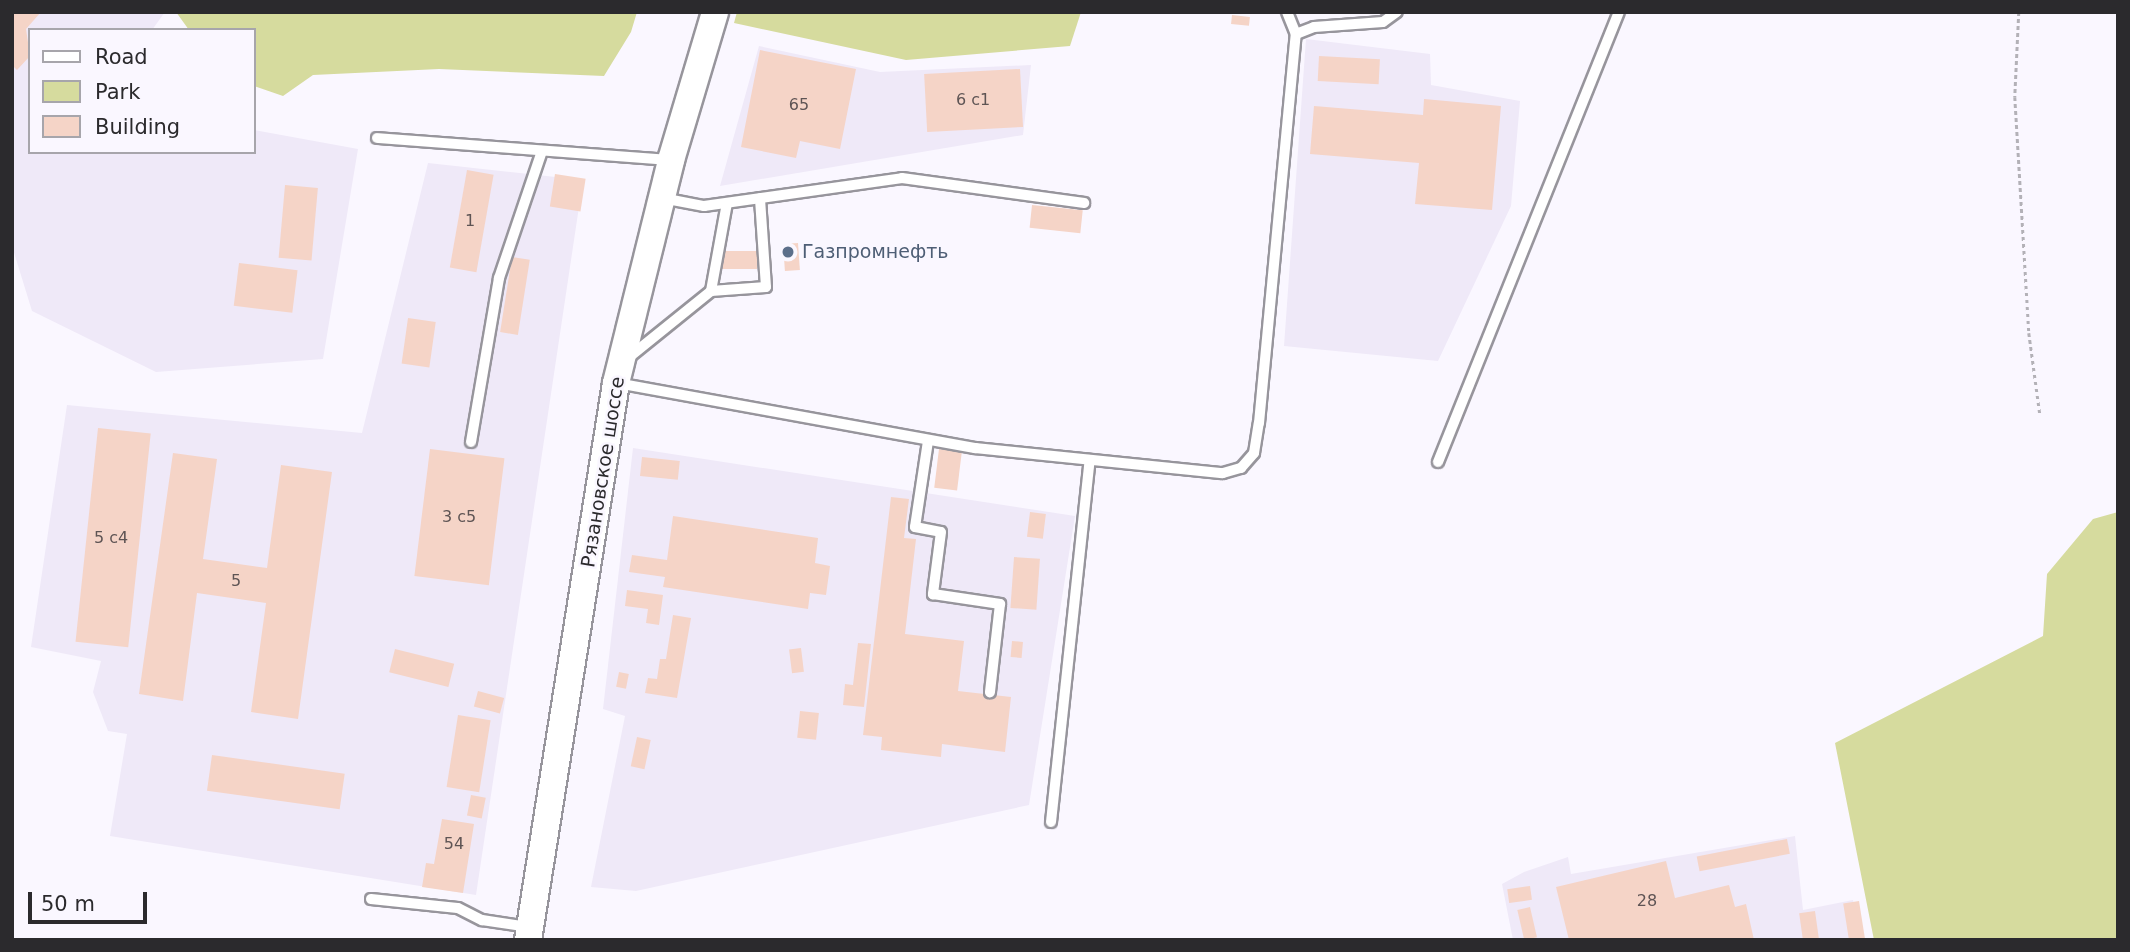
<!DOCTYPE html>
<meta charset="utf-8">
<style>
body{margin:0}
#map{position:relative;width:2130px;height:952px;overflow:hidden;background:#faf7ff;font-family:"DejaVu Sans",sans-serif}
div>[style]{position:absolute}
.built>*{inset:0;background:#efe9f8}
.green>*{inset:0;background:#d6db9e}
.building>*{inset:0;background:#f5d4c7;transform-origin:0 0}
.path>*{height:2.5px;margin-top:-1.25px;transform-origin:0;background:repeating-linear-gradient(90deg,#b3b1b7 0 3.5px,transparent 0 7px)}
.roads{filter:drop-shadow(2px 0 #97959c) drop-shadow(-2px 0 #97959c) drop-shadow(0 2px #97959c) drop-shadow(0 -2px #97959c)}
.service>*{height:10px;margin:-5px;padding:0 5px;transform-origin:5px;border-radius:5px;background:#fff}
.secondary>*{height:26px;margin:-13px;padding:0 13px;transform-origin:13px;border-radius:13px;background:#fff}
.dots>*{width:19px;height:19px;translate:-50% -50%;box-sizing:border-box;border:4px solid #faf7ff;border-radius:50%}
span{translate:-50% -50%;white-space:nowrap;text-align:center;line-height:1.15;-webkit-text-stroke:5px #faf7ff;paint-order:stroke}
.number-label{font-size:16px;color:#5e5454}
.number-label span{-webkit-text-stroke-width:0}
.service-label{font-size:19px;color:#4e5e75}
.left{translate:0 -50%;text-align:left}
.street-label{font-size:19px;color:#2b2a2d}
.frame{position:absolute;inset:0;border:14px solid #2b2a2d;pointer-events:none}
.legend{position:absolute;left:28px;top:28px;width:228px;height:126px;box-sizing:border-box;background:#faf7ff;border:2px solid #a7a5ab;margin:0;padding:9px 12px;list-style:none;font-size:21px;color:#2b2a2d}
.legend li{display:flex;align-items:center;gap:14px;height:35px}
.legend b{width:35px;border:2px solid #a7a5ab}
.scale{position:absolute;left:28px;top:892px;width:119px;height:32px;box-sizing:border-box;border:4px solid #2b2a2d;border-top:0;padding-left:9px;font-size:21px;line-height:24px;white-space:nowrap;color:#2b2a2d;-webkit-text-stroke:5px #faf7ff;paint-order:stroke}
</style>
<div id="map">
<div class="built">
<div style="clip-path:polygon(12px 12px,165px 12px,152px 30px,30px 30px,30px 152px,254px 152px,254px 130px,358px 149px,323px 359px,156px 372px,32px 311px,12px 246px)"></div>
<div style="clip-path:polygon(1306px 39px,1430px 54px,1431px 85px,1520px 101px,1511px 206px,1438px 361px,1284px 346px)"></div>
<div style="clip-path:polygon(759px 46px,880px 72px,1031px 65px,1023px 135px,720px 186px)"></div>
<div style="clip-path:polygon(428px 163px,583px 180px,476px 895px,110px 836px,127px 734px,108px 731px,93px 692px,101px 661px,31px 647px,67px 405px,362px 433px)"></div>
<div style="clip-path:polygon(633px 448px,1075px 516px,1029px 805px,636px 891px,591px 887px,625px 716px,603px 709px)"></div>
<div style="clip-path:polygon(1795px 836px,1803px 910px,1853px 900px,1860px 940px,1513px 940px,1502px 884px,1524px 872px,1568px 857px,1571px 874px)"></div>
</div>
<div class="green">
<div style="clip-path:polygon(176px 12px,637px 12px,631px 32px,604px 76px,439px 69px,313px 75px,283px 96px,254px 86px,254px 30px,189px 30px)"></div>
<div style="clip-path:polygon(737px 12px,1081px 12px,1070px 46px,906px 60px,734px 23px)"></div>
<div style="clip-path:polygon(2118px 512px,2118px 940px,1874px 940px,1835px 743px,2043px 636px,2047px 574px,2093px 519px)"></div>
</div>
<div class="building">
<div style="clip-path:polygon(12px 12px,41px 12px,26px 29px,30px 56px,17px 70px,12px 65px)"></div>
<div style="left:1232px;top:15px;width:18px;height:9px;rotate:6deg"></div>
<div style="clip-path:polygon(760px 50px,856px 69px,840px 149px,800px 141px,796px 158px,741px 147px)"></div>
<div style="left:1319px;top:56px;width:61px;height:25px;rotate:3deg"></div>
<div style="left:1020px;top:69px;width:58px;height:96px;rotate:87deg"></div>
<div style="clip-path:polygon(1424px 99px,1501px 106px,1492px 210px,1415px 204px,1419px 163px,1310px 154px,1314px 106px,1423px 115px)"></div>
<div style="left:467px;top:170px;width:27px;height:99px;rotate:10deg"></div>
<div style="left:555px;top:174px;width:31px;height:33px;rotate:9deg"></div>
<div style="left:285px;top:185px;width:33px;height:73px;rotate:5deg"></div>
<div style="left:1032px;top:205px;width:51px;height:23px;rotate:6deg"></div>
<div style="left:798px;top:243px;width:27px;height:15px;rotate:86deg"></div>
<div style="left:721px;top:251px;width:36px;height:18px"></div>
<div style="left:512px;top:257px;width:18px;height:76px;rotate:9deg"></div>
<div style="left:239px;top:263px;width:59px;height:43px;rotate:7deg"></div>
<div style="left:408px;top:318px;width:28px;height:46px;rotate:8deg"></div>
<div style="left:98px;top:428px;width:53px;height:215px;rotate:6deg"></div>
<div style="left:430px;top:449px;width:75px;height:128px;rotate:7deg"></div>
<div style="left:939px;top:449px;width:23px;height:39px;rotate:7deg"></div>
<div style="clip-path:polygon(173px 453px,217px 459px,203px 559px,267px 568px,281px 465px,332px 472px,298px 719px,251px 712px,266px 603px,197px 593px,183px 701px,139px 694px)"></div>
<div style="left:642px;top:457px;width:38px;height:19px;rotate:6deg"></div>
<div style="clip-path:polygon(891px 497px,909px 499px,904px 538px,916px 539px,905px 634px,964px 641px,958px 691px,1011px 697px,1005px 752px,942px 744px,941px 757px,881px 750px,882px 737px,863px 735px)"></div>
<div style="left:1030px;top:512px;width:16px;height:25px;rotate:7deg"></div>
<div style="clip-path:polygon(673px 516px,818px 538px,815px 563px,830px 566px,826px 595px,810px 593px,808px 609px,663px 587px,665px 577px,629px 572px,632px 555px,667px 560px)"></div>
<div style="left:1014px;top:557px;width:26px;height:51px;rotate:4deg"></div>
<div style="clip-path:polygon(627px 590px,663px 595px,659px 625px,646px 623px,648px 609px,625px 606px)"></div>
<div style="clip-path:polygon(673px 615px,691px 618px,677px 698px,645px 693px,648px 678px,657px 679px,660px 659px,666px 659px)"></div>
<div style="left:1012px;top:641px;width:11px;height:16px;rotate:5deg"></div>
<div style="clip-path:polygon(858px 643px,871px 644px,864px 707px,843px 705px,845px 684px,853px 685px)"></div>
<div style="left:801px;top:648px;width:24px;height:12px;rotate:83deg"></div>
<div style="left:395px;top:649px;width:61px;height:24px;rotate:14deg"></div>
<div style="left:619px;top:672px;width:10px;height:15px;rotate:11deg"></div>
<div style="left:478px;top:691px;width:27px;height:16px;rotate:15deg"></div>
<div style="left:800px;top:711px;width:19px;height:27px;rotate:6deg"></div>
<div style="left:458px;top:715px;width:33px;height:73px;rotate:9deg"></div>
<div style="left:637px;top:737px;width:14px;height:30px;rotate:12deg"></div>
<div style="left:212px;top:755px;width:134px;height:36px;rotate:8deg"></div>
<div style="left:471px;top:795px;width:15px;height:21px;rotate:11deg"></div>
<div style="clip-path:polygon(442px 819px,474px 824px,463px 893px,422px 887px,426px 863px,434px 864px)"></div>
<div style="left:1787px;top:839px;width:15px;height:92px;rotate:79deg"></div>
<div style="clip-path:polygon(1666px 861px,1675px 898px,1729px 885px,1735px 907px,1746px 904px,1754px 940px,1569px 940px,1556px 887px)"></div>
<div style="left:1530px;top:886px;width:14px;height:23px;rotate:82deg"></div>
<div style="left:1859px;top:901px;width:39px;height:16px;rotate:81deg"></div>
<div style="left:1530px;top:907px;width:31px;height:13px;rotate:77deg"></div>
<div style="left:1815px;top:911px;width:29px;height:16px;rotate:82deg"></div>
</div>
<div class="path">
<div style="left:2019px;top:12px;width:85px;rotate:92.7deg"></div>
<div style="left:2015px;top:97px;width:236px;rotate:86.6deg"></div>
<div style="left:2029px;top:333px;width:82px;rotate:82.3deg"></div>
</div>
<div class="roads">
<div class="service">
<div style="left:1287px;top:12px;width:24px;rotate:68deg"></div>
<div style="left:377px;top:138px;width:295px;rotate:4.3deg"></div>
<div style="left:662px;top:198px;width:43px;rotate:10.8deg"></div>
<div style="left:704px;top:206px;width:200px;rotate:-8deg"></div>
<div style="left:902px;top:178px;width:184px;rotate:7.8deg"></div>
<div style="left:711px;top:291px;width:89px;rotate:-79.7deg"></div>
<div style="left:628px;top:358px;width:107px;rotate:-38.9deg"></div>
<div style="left:711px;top:291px;width:55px;rotate:-4.2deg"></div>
<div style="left:766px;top:287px;width:89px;rotate:-93.9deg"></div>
<div style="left:617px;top:383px;width:364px;rotate:10.3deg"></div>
<div style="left:975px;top:448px;width:249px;rotate:5.8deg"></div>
<div style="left:1223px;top:473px;width:19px;rotate:-16deg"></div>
<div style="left:1241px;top:468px;width:20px;rotate:-49deg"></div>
<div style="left:1254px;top:453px;width:30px;rotate:-81deg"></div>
<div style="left:1259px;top:423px;width:391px;rotate:-84.6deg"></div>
<div style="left:1296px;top:34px;width:19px;rotate:-21deg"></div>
<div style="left:1314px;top:27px;width:69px;rotate:-4.1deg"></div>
<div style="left:1383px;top:22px;width:17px;rotate:-36deg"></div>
<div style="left:928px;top:441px;width:87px;rotate:98.6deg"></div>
<div style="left:915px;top:527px;width:26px;rotate:11deg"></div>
<div style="left:941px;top:532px;width:63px;rotate:97.4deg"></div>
<div style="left:933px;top:594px;width:68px;rotate:8.5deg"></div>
<div style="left:1000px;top:604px;width:89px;rotate:96.5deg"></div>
<div style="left:471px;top:442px;width:166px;rotate:-80.3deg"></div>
<div style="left:499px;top:278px;width:134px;rotate:-71.3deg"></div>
<div style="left:1438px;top:462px;width:485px;rotate:-68.1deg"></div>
<div style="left:1051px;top:822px;width:364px;rotate:-83.9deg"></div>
<div style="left:371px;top:899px;width:87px;rotate:5.9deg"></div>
<div style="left:458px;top:908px;width:27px;rotate:27deg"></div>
<div style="left:482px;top:920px;width:48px;rotate:8.5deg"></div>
</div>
<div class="secondary">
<div style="left:528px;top:940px;width:564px;rotate:-81.02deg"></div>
<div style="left:616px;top:383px;width:230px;rotate:-76.1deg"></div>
<div style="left:671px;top:160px;width:154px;rotate:-73.4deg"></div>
</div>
</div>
<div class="dots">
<div style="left:788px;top:252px;background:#5c6f8a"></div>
</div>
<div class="number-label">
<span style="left:973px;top:100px">6 с1</span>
<span style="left:799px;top:105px">65</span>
<span style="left:470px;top:221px">1</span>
<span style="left:459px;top:517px">3 с5</span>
<span style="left:111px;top:538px">5 с4</span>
<span style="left:236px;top:581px">5</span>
<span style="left:454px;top:844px">54</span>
<span style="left:1647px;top:901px">28</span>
</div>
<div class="service-label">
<span class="left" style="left:802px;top:252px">Газпромнефть</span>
</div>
<div class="street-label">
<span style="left:603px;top:472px;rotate:-81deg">Рязановское шоссе</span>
</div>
<div class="frame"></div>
<ul class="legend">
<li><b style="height:9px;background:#fff"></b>Road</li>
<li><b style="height:19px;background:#d6db9e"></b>Park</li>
<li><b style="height:19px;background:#f5d4c7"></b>Building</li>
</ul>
<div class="scale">50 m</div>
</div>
